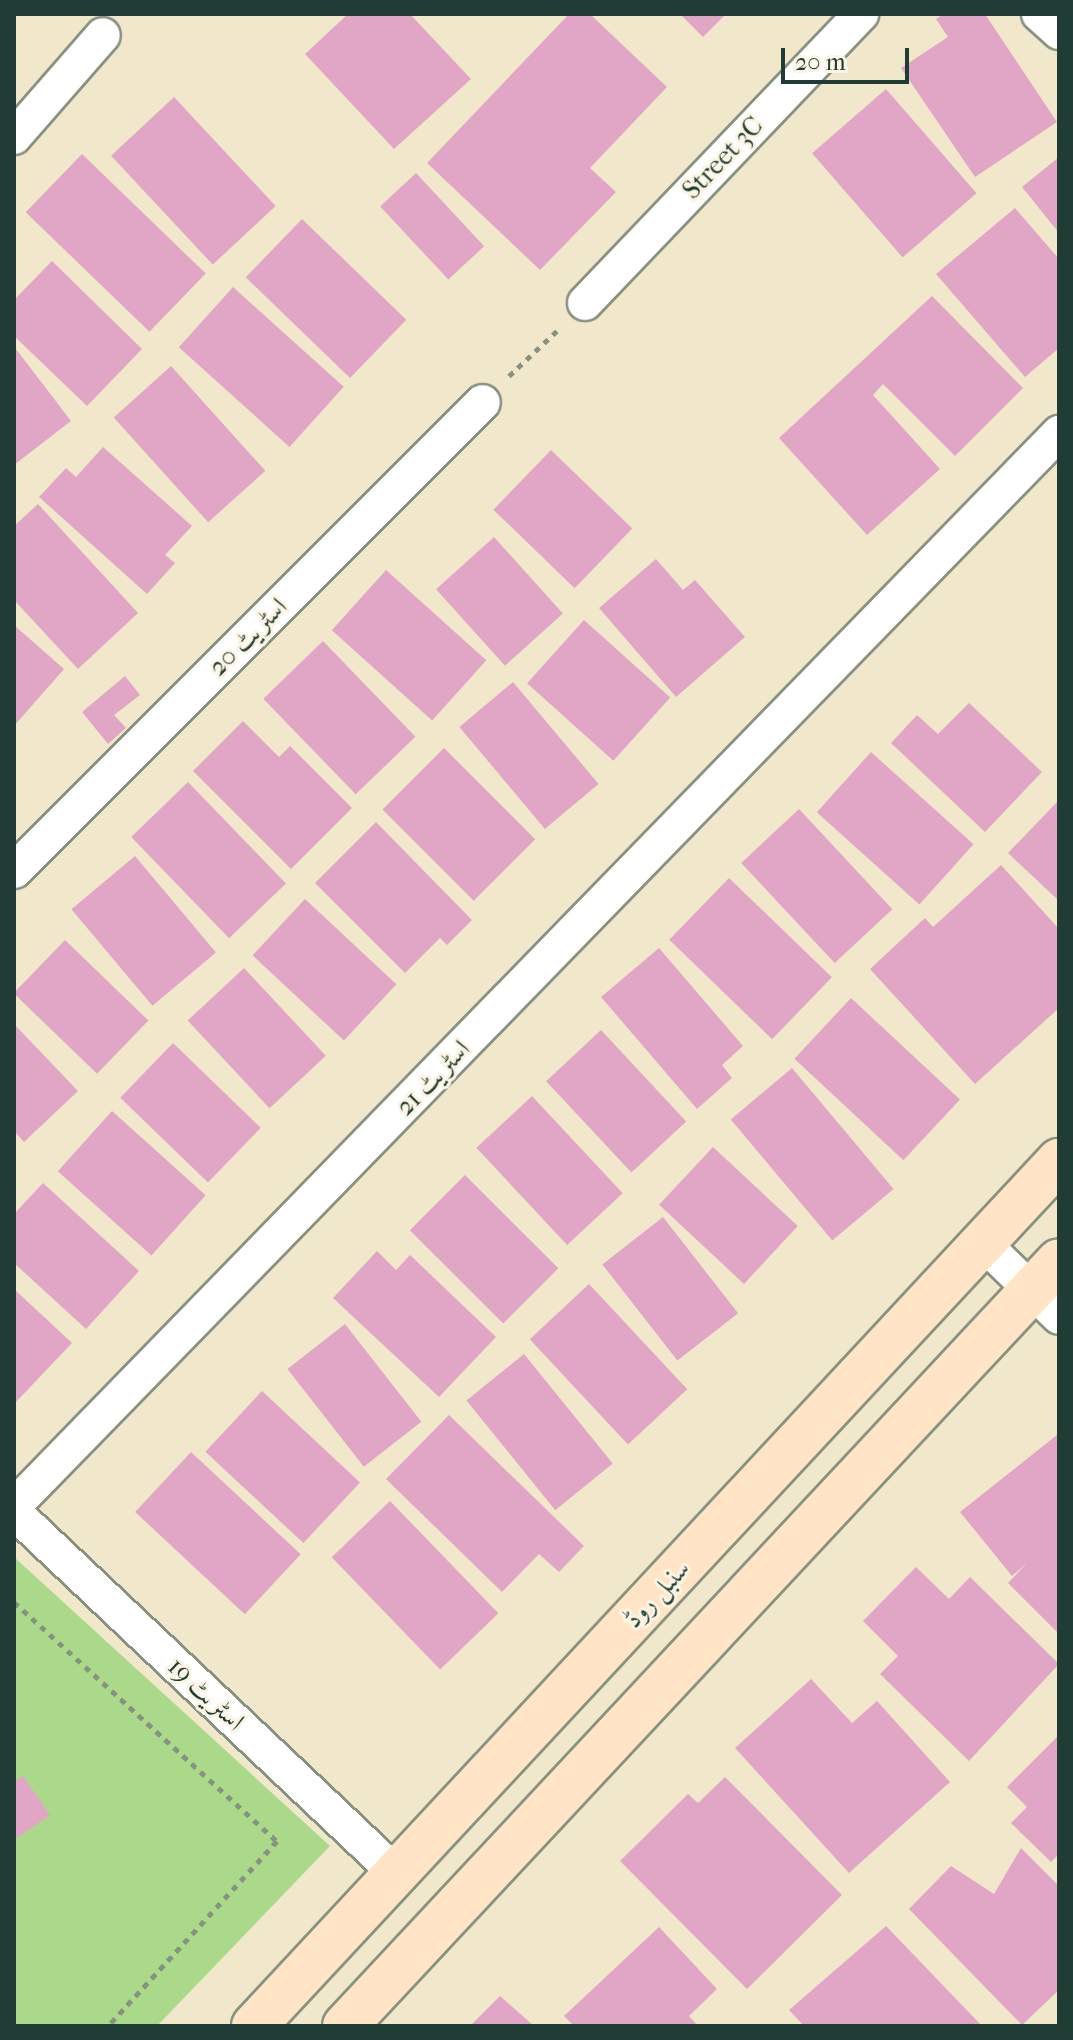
<!DOCTYPE html>
<meta charset="utf-8">
<style>
body{margin:0}
#map{position:relative;width:1073px;height:2040px;overflow:hidden;background:#f1e8cc;font-family:"IM FELL French Canon",Amiri,serif}
div>[style]{position:absolute}
.green>*{inset:0;background:#aada89}
.building>*{inset:0;background:#e1a6c6;transform-origin:0 0}
.path>*{height:5px;margin-top:-2.5px;transform-origin:0;background:repeating-linear-gradient(90deg,#889280 0 6px,transparent 0 12px)}
.roads{filter:drop-shadow(2px 0 #889280) drop-shadow(-2px 0 #889280) drop-shadow(0 2px #889280) drop-shadow(0 -2px #889280)}
.street>*{height:34px;margin:-17px;padding:0 17px;transform-origin:17px;border-radius:17px;background:#fff}
.secondary>*{height:44px;margin:-22px;padding:0 22px;transform-origin:22px;border-radius:22px;background:#ffe4c6}
span{translate:-50% -50%;white-space:nowrap;text-align:center;line-height:1.15;-webkit-text-stroke:6px #fcf5e5;paint-order:stroke}
.street-label{font-size:26px;color:#1f3d34}
.frame{position:absolute;inset:0;border:16px solid #1f3d34;pointer-events:none}
.scale{position:absolute;left:781px;top:48px;width:128px;height:36px;box-sizing:border-box;border:4px solid #1f3d34;border-top:0;padding-left:10px;font-size:24px;line-height:28px;white-space:nowrap;color:#1f3d34;-webkit-text-stroke:6px #fcf5e5;paint-order:stroke}
</style>
<div id="map">
<div class="green">
<div style="clip-path:polygon(14px 1557px,330px 1846px,157px 2026px,14px 2026px)"></div>
</div>
<div class="building">
<div style="clip-path:polygon(348px 14px,410px 14px,471px 79px,394px 149px,305px 54px)"></div>
<div style="clip-path:polygon(569px 14px,590px 14px,667px 87px,590px 168px,616px 192px,540px 270px,427px 163px)"></div>
<div style="clip-path:polygon(680px 14px,726px 14px,703px 37px)"></div>
<div style="clip-path:polygon(944px 14px,985px 14px,1057px 122px,975px 177px,901px 68px,948px 37px,936px 19px)"></div>
<div style="left:886px;top:89px;width:138px;height:98px;rotate:49deg"></div>
<div style="left:174px;top:97px;width:149px;height:86px;rotate:47deg"></div>
<div style="left:82px;top:154px;width:172px;height:81px;rotate:44deg"></div>
<div style="clip-path:polygon(1059px 157px,1059px 233px,1022px 187px)"></div>
<div style="left:416px;top:173px;width:100px;height:49px;rotate:47deg"></div>
<div style="clip-path:polygon(1015px 208px,1059px 259px,1059px 348px,1025px 377px,936px 274px)"></div>
<div style="left:302px;top:219px;width:145px;height:81px;rotate:44deg"></div>
<div style="clip-path:polygon(52px 261px,142px 349px,87px 406px,14px 336px,14px 300px)"></div>
<div style="left:233px;top:287px;width:149px;height:81px;rotate:42deg"></div>
<div style="clip-path:polygon(932px 296px,1023px 388px,955px 456px,883px 384px,873px 395px,940px 469px,867px 535px,779px 438px)"></div>
<div style="clip-path:polygon(16px 349px,71px 421px,14px 465px,14px 350px)"></div>
<div style="left:171px;top:366px;width:141px;height:77px;rotate:48deg"></div>
<div style="clip-path:polygon(103px 447px,192px 526px,165px 555px,175px 563px,147px 594px,39px 497px,66px 468px,76px 477px)"></div>
<div style="left:551px;top:450px;width:113px;height:83px;rotate:44deg"></div>
<div style="clip-path:polygon(38px 504px,138px 613px,78px 669px,14px 600px,14px 526px)"></div>
<div style="left:494px;top:537px;width:103px;height:78px;rotate:48deg"></div>
<div style="clip-path:polygon(656px 559px,683px 590px,695px 580px,745px 637px,676px 697px,599px 608px)"></div>
<div style="left:386px;top:570px;width:135px;height:81px;rotate:42deg"></div>
<div style="left:584px;top:620px;width:116px;height:85px;rotate:42deg"></div>
<div style="clip-path:polygon(14px 625px,64px 669px,14px 726px)"></div>
<div style="left:323px;top:641px;width:133px;height:83px;rotate:46deg"></div>
<div style="clip-path:polygon(125px 676px,140px 695px,114px 715px,126px 728px,108px 744px,82px 712px)"></div>
<div style="left:513px;top:682px;width:133px;height:70px;rotate:50deg"></div>
<div style="clip-path:polygon(969px 703px,1042px 772px,985px 832px,891px 743px,917px 715px,938px 734px)"></div>
<div style="clip-path:polygon(243px 721px,279px 757px,290px 746px,352px 808px,291px 869px,193px 771px)"></div>
<div style="left:444px;top:748px;width:129px;height:87px;rotate:45deg"></div>
<div style="left:871px;top:752px;width:138px;height:81px;rotate:42deg"></div>
<div style="left:188px;top:782px;width:141px;height:79px;rotate:46deg"></div>
<div style="clip-path:polygon(1059px 800px,1059px 901px,1008px 853px)"></div>
<div style="left:799px;top:809px;width:137px;height:79px;rotate:47deg"></div>
<div style="clip-path:polygon(376px 822px,472px 920px,447px 945px,440px 938px,405px 973px,315px 883px)"></div>
<div style="left:135px;top:856px;width:126px;height:83px;rotate:50deg"></div>
<div style="clip-path:polygon(1001px 865px,1059px 929px,1059px 1008px,975px 1084px,870px 969px,925px 918px,933px 927px)"></div>
<div style="left:729px;top:878px;width:143px;height:86px;rotate:44deg"></div>
<div style="left:305px;top:899px;width:125px;height:77px;rotate:43deg"></div>
<div style="left:65px;top:940px;width:116px;height:74px;rotate:44deg"></div>
<div style="clip-path:polygon(659px 948px,743px 1046px,722px 1065px,732px 1078px,697px 1109px,601px 997px)"></div>
<div style="left:244px;top:968px;width:120px;height:77px;rotate:47deg"></div>
<div style="left:851px;top:998px;width:149px;height:83px;rotate:43deg"></div>
<div style="clip-path:polygon(14px 1024px,78px 1091px,24px 1142px,14px 1131px)"></div>
<div style="left:601px;top:1030px;width:125px;height:75px;rotate:47deg"></div>
<div style="left:173px;top:1043px;width:122px;height:76px;rotate:44deg"></div>
<div style="left:792px;top:1068px;width:158px;height:80px;rotate:50deg"></div>
<div style="left:532px;top:1096px;width:133px;height:76px;rotate:47deg"></div>
<div style="left:112px;top:1111px;width:126px;height:81px;rotate:42deg"></div>
<div style="left:713px;top:1147px;width:116px;height:79px;rotate:43deg"></div>
<div style="left:465px;top:1175px;width:132px;height:78px;rotate:45deg"></div>
<div style="clip-path:polygon(43px 1183px,139px 1271px,86px 1329px,14px 1263px,14px 1214px)"></div>
<div style="left:663px;top:1217px;width:122px;height:77px;rotate:52deg"></div>
<div style="clip-path:polygon(377px 1251px,396px 1270px,410px 1255px,496px 1337px,439px 1397px,333px 1298px)"></div>
<div style="left:589px;top:1284px;width:144px;height:81px;rotate:47deg"></div>
<div style="clip-path:polygon(14px 1289px,72px 1343px,16px 1402px,14px 1400px)"></div>
<div style="left:345px;top:1324px;width:124px;height:73px;rotate:52deg"></div>
<div style="left:524px;top:1354px;width:141px;height:74px;rotate:51deg"></div>
<div style="left:262px;top:1391px;width:134px;height:83px;rotate:43deg"></div>
<div style="clip-path:polygon(449px 1415px,584px 1546px,559px 1572px,539px 1554px,502px 1592px,386px 1479px)"></div>
<div style="clip-path:polygon(1057px 1435px,1059px 1438px,1059px 1634px,1008px 1583px,1027px 1563px,1012px 1576px,960px 1512px)"></div>
<div style="left:191px;top:1452px;width:150px;height:82px;rotate:43deg"></div>
<div style="left:390px;top:1501px;width:156px;height:81px;rotate:46deg"></div>
<div style="clip-path:polygon(916px 1567px,949px 1599px,970px 1577px,1059px 1664px,969px 1761px,880px 1674px,898px 1656px,863px 1621px)"></div>
<div style="clip-path:polygon(811px 1679px,852px 1723px,877px 1701px,950px 1782px,849px 1873px,735px 1748px)"></div>
<div style="clip-path:polygon(1059px 1735px,1059px 1854px,1051px 1862px,1011px 1823px,1027px 1807px,1007px 1787px)"></div>
<div style="clip-path:polygon(23px 1776px,50px 1815px,14px 1840px,14px 1782px)"></div>
<div style="clip-path:polygon(725px 1777px,842px 1895px,747px 1989px,620px 1861px,688px 1794px,698px 1803px)"></div>
<div style="clip-path:polygon(1021px 1848px,1059px 1886px,1059px 1990px,1022px 2025px,909px 1909px,951px 1866px,994px 1894px)"></div>
<div style="clip-path:polygon(886px 1926px,982px 2026px,804px 2026px,789px 2010px)"></div>
<div style="clip-path:polygon(659px 1927px,717px 1989px,689px 2016px,698px 2026px,574px 2026px,564px 2016px)"></div>
<div style="clip-path:polygon(500px 1996px,534px 2026px,470px 2026px)"></div>
</div>
<div class="path">
<div style="left:509px;top:376px;width:70px;rotate:-43.3deg"></div>
<div style="left:14px;top:1602px;width:355px;rotate:42.3deg"></div>
<div style="left:277px;top:1841px;width:251px;rotate:132.4deg"></div>
</div>
<div class="roads">
<div class="street">
<div style="left:1039px;top:14px;width:27px;rotate:42deg"></div>
<div style="left:14px;top:137px;width:135px;rotate:-48.9deg"></div>
<div style="left:585px;top:303px;width:400px;rotate:-46.3deg"></div>
<div style="left:14px;top:871px;width:663px;rotate:-45deg"></div>
<div style="left:982px;top:1242px;width:107px;rotate:44.2deg"></div>
<div style="left:14px;top:1506px;width:1498px;rotate:-45.76deg"></div>
<div style="left:14px;top:1512px;width:528px;rotate:43.39deg"></div>
</div>
<div class="secondary">
<div style="left:254px;top:2026px;width:1182px;rotate:-47.06deg"></div>
<div style="left:345px;top:2026px;width:1046px;rotate:-46.97deg"></div>
</div>
</div>
<div class="street-label">
<span style="left:723px;top:158px;rotate:-46deg">Street 3C</span>
<span style="left:248px;top:637px;rotate:-45deg">اسٹریٹ 20</span>
<span style="left:433px;top:1078px;rotate:-46deg">اسٹریٹ 21</span>
<span style="left:657px;top:1594px;rotate:-47deg">سنبل روڈ</span>
<span style="left:206px;top:1694px;rotate:43deg">اسٹریٹ 19</span>
</div>
<div class="frame"></div>
<div class="scale">20 m</div>
</div>
